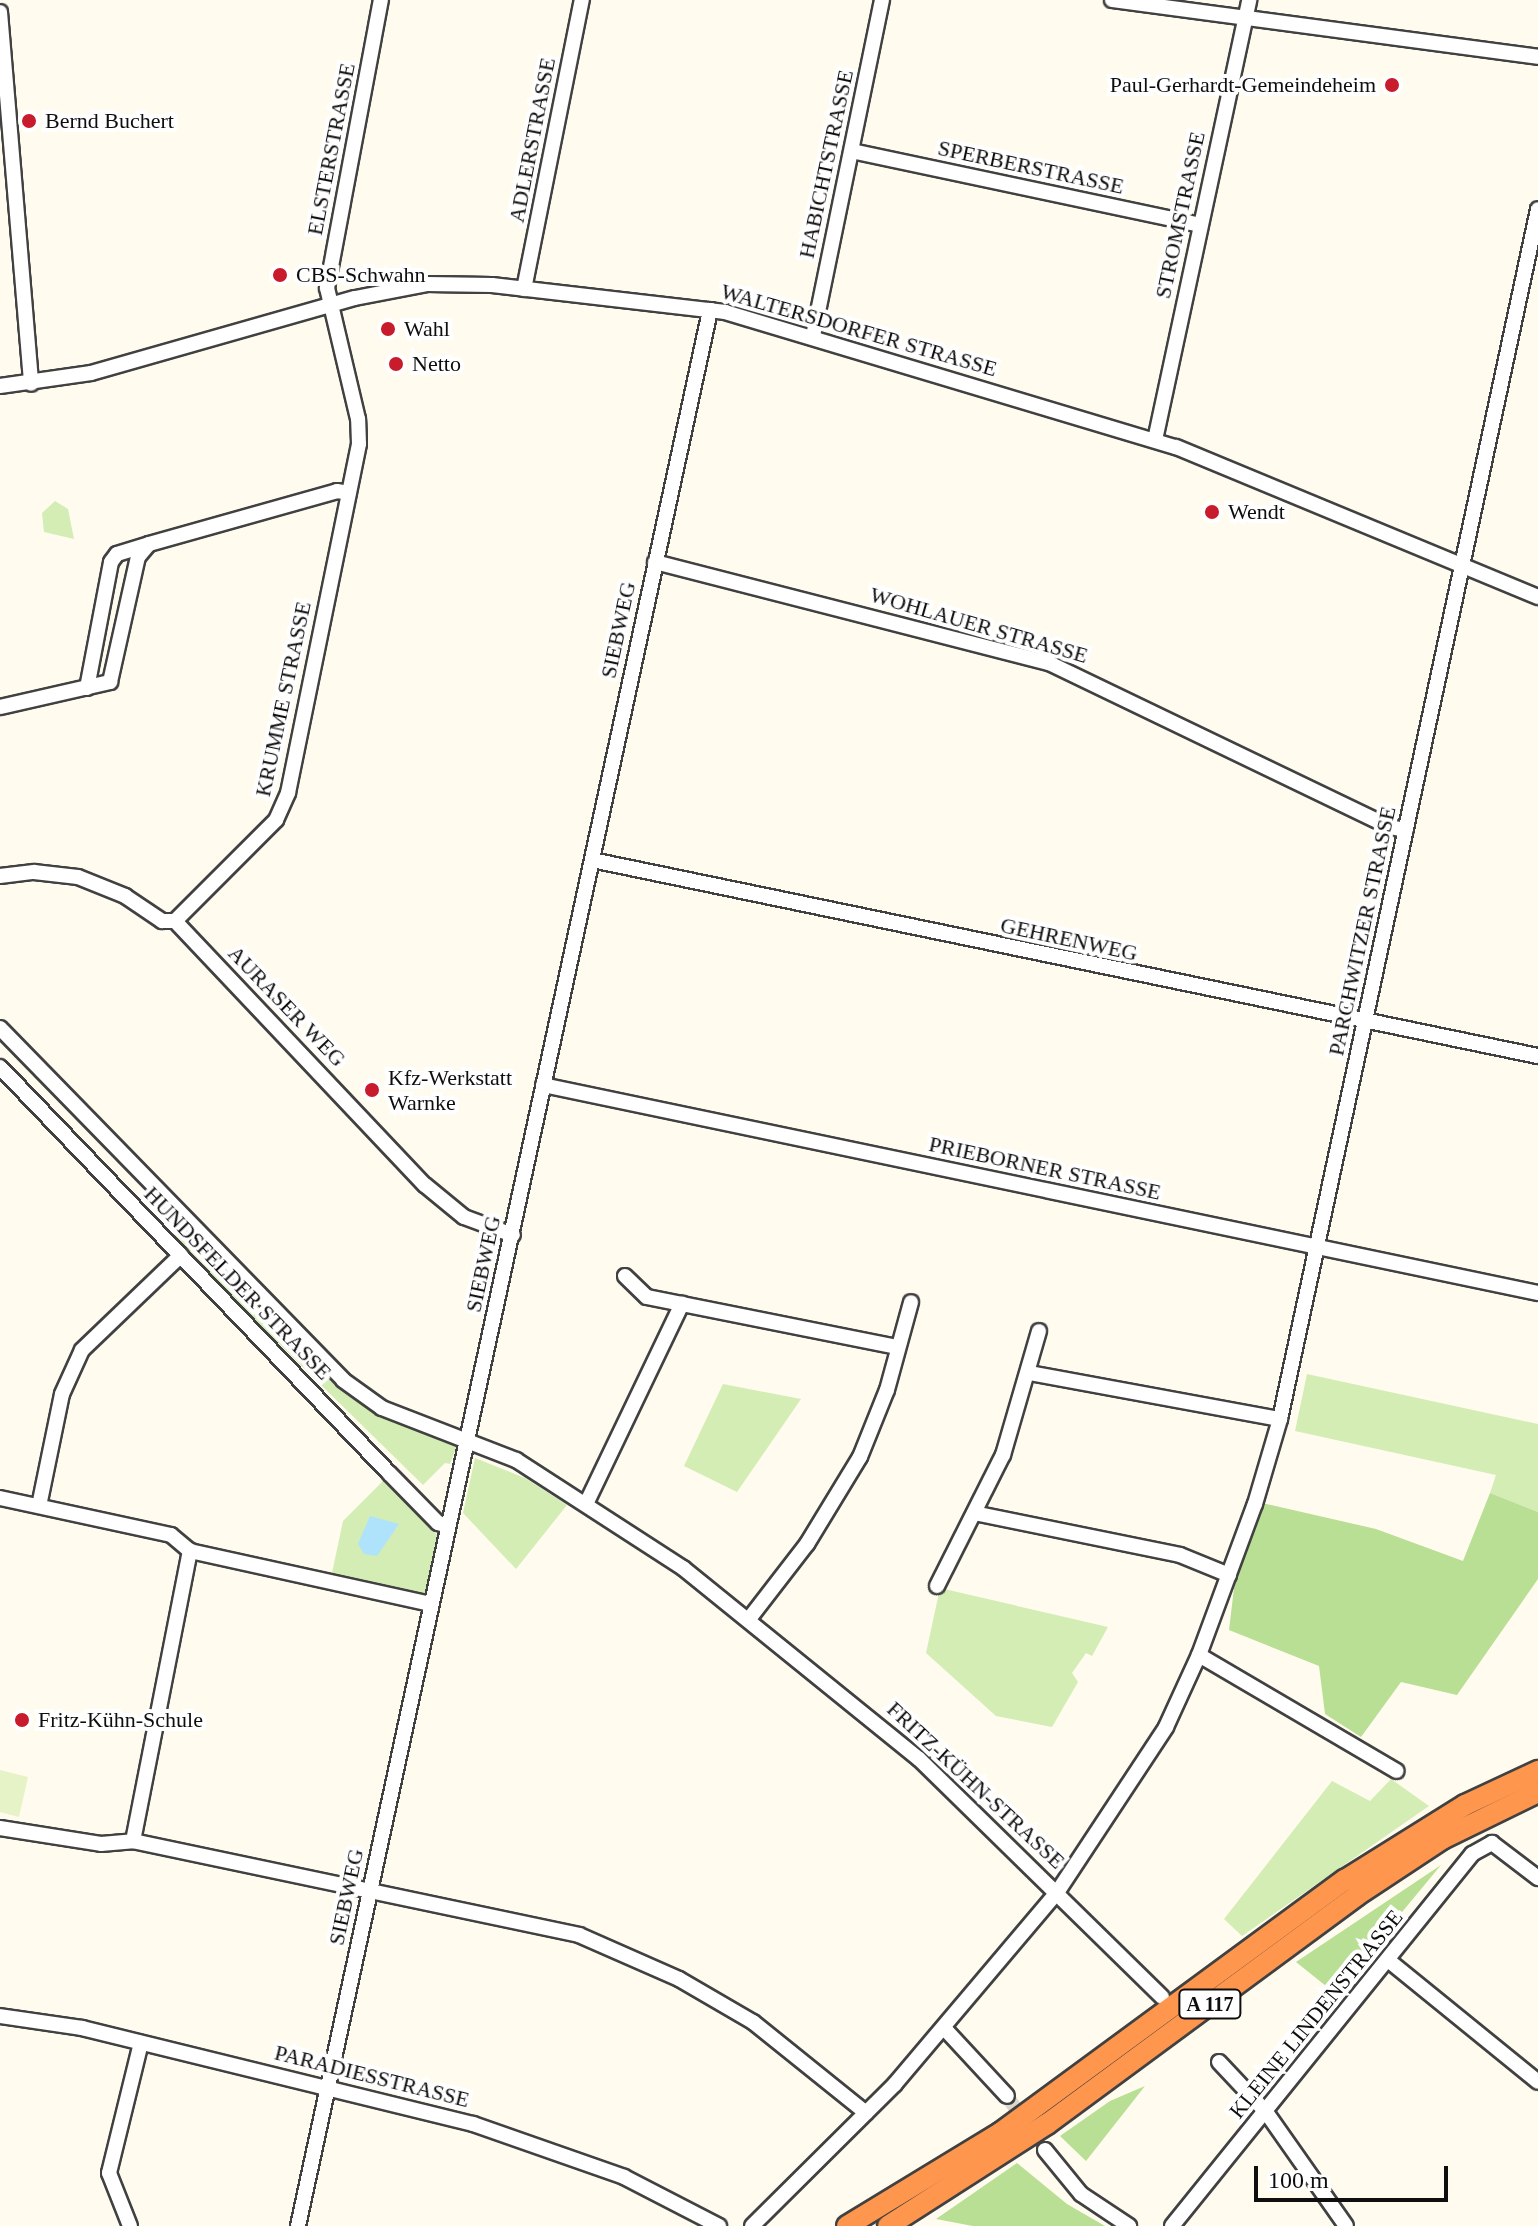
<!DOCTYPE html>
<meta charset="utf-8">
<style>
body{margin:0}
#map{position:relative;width:1538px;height:2226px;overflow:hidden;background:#fffbee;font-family:Georgia,serif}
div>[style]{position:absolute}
.green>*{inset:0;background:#d4edb5}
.forest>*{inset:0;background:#b8df93}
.pitch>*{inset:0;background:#e6f3c7}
.water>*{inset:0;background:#afe2fb}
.minor-tunnel>*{height:14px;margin-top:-7px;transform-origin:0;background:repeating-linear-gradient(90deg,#dbd7cc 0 14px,transparent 0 21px)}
.roads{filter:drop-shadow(2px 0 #414141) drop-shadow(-2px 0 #414141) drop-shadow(0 2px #414141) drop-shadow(0 -2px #414141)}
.minor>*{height:14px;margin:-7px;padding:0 7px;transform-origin:7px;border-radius:7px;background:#fff}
.highway>*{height:20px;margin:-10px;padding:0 10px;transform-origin:10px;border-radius:10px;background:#ff964d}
.dots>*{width:22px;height:22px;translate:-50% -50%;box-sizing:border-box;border:4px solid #fff;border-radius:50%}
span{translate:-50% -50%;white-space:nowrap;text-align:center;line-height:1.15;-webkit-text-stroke:8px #fff;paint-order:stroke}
.shield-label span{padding:2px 6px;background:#fff;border:2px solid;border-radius:6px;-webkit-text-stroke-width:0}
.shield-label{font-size:20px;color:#0e0e0e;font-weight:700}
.poi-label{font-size:22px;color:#0e0e0e}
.right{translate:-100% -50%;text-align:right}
.left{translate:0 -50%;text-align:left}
.street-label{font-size:22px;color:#0e0e0e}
.scale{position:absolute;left:1254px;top:2166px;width:194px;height:36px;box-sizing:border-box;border:4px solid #0e0e0e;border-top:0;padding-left:10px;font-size:24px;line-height:28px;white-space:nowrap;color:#0e0e0e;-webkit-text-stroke:6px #fff;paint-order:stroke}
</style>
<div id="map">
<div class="green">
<div style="clip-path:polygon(55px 501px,68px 509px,74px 539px,44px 532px,42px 513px)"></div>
<div style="clip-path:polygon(184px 1226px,322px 1372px,378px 1409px,457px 1445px,450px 1464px,445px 1463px,423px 1485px,171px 1238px)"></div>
<div style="clip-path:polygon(1307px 1374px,1538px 1424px,1538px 1512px,1490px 1493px,1496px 1475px,1295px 1431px)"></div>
<div style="clip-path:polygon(723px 1384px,801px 1399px,737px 1492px,684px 1466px)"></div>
<div style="clip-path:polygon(475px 1458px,525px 1478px,567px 1505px,516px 1569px,463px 1513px)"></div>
<div style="clip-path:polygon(384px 1480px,437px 1535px,425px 1594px,332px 1573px,343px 1521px)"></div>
<div style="clip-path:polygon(940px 1588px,1108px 1627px,1092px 1656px,1086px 1653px,1072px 1673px,1078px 1682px,1052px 1727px,996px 1716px,926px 1653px)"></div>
<div style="clip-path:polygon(1391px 1779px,1429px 1806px,1242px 1936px,1224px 1919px,1332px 1781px,1370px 1801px)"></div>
</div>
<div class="forest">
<div style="clip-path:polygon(1490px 1493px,1538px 1512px,1538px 1579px,1457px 1695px,1401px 1682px,1361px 1737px,1325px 1714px,1319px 1666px,1229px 1630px,1236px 1572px,1262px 1503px,1376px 1529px,1463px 1561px)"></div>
<div style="clip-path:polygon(1441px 1865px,1383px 1935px,1388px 1939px,1341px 1998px,1296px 1962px)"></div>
<div style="clip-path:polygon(1145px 2086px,1086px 2161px,1060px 2136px,1110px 2101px)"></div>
<div style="clip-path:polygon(1017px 2163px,1067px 2204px,1105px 2226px,973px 2226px,936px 2219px)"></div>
</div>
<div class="pitch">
<div style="clip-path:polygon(0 1770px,28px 1777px,19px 1817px,0 1812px)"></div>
</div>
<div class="water">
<div style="clip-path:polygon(370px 1516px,399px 1524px,377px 1556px,364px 1554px,358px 1544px)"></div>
</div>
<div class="minor-tunnel">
<div style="left:1007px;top:2096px;width:66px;rotate:54.9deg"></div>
</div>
<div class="roads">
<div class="minor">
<div style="left:1112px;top:0;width:430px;rotate:7.6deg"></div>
<div style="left:0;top:12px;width:373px;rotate:85.2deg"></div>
<div style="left:852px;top:151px;width:356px;rotate:12deg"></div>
<div style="left:524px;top:289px;width:295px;rotate:-78.7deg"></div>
<div style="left:813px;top:336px;width:343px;rotate:-78.4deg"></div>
<div style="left:0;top:386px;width:92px;rotate:-8.1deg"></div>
<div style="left:91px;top:373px;width:274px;rotate:-15.9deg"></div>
<div style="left:355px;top:298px;width:73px;rotate:-11deg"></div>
<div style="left:427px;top:284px;width:65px;rotate:0.9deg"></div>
<div style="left:492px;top:285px;width:235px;rotate:6.6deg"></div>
<div style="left:725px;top:312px;width:471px;rotate:16.7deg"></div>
<div style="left:1176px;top:447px;width:392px;rotate:22.5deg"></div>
<div style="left:1155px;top:440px;width:450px;rotate:-77.9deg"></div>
<div style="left:655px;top:562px;width:407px;rotate:14.4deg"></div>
<div style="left:1049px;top:663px;width:378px;rotate:25.7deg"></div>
<div style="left:1390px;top:827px;width:16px;rotate:11deg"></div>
<div style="left:87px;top:688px;width:128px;rotate:-79.2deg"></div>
<div style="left:111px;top:562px;width:10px;rotate:-53deg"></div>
<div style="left:117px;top:554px;width:34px;rotate:-17deg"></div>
<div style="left:0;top:707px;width:113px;rotate:-12.8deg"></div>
<div style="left:110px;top:682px;width:128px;rotate:-77.4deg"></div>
<div style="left:138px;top:557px;width:17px;rotate:-50deg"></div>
<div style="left:149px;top:544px;width:195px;rotate:-15.7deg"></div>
<div style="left:337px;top:491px;width:12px;rotate:9deg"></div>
<div style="left:592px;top:860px;width:966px;rotate:11.71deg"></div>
<div style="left:0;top:876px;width:34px;rotate:-7deg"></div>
<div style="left:34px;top:872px;width:44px;rotate:6.5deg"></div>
<div style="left:78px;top:877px;width:51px;rotate:22deg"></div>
<div style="left:125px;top:896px;width:45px;rotate:34deg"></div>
<div style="left:162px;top:921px;width:13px"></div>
<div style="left:175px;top:921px;width:143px;rotate:-45deg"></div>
<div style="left:276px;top:820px;width:30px;rotate:-66deg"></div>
<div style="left:288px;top:793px;width:356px;rotate:-78.5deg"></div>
<div style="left:359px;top:444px;width:25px;rotate:-92deg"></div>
<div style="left:358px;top:419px;width:135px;rotate:-103.3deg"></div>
<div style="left:327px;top:288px;width:293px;rotate:-79.4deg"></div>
<div style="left:175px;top:921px;width:364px;rotate:46.6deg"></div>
<div style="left:425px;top:1185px;width:50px;rotate:39.4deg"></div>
<div style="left:464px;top:1217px;width:52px;rotate:20.2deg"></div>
<div style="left:0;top:1028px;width:491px;rotate:45.7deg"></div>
<div style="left:343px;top:1380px;width:48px;rotate:35.7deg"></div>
<div style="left:382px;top:1408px;width:144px;rotate:21.2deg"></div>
<div style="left:516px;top:1460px;width:199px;rotate:32.9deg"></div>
<div style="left:683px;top:1568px;width:304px;rotate:39deg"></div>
<div style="left:919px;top:1759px;width:340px;rotate:44.4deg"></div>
<div style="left:0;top:1067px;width:562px;rotate:46.23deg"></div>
<div style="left:389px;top:1473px;width:70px;rotate:45.6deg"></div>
<div style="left:438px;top:1523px;width:10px;rotate:17deg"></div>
<div style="left:543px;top:1085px;width:1017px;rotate:11.81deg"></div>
<div style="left:625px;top:1276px;width:30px;rotate:44deg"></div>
<div style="left:647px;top:1297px;width:255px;rotate:11.3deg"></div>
<div style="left:1029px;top:1373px;width:255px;rotate:10.4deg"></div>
<div style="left:0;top:1498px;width:175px;rotate:12.2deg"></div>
<div style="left:171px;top:1535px;width:25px;rotate:40deg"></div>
<div style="left:190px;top:1551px;width:247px;rotate:12.4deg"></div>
<div style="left:587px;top:1502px;width:220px;rotate:-64.4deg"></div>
<div style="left:39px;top:1506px;width:114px;rotate:-78.4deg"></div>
<div style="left:62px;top:1394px;width:48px;rotate:-65.6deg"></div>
<div style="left:82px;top:1350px;width:137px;rotate:-43.8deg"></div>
<div style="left:974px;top:1513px;width:210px;rotate:11.5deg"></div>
<div style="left:1180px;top:1555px;width:53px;rotate:22.2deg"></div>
<div style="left:937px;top:1586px;width:147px;rotate:-63.3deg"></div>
<div style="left:1003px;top:1455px;width:129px;rotate:-73.8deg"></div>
<div style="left:749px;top:1619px;width:95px;rotate:-52.3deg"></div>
<div style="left:807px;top:1544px;width:102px;rotate:-58.7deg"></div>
<div style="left:860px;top:1457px;width:72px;rotate:-68.1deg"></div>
<div style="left:887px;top:1390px;width:91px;rotate:-74.7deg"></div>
<div style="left:1199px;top:1655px;width:229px;rotate:30.4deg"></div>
<div style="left:0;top:1828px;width:102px;rotate:9deg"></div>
<div style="left:101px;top:1844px;width:32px;rotate:-5deg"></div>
<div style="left:133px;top:1841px;width:456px;rotate:11.9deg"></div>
<div style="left:579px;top:1935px;width:109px;rotate:23.7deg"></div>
<div style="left:679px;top:1979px;width:86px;rotate:30.2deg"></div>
<div style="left:753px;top:2022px;width:145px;rotate:38.8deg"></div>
<div style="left:133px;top:1841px;width:296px;rotate:-78.9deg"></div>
<div style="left:1388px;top:1960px;width:193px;rotate:39.1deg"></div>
<div style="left:0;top:2016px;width:83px;rotate:8.3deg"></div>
<div style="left:82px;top:2028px;width:403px;rotate:13.8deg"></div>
<div style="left:473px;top:2124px;width:160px;rotate:19.3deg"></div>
<div style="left:624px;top:2177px;width:107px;rotate:27.3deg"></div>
<div style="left:945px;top:2029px;width:91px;rotate:47.2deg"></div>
<div style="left:1219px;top:2062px;width:69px;rotate:46.8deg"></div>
<div style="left:1266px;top:2112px;width:139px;rotate:54.9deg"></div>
<div style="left:1045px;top:2150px;width:57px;rotate:50.7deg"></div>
<div style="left:1081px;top:2194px;width:58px;rotate:33.7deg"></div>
<div style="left:130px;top:2226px;width:57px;rotate:-111.6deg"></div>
<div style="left:109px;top:2173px;width:134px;rotate:-76.2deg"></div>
<div style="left:298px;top:2226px;width:1960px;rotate:-77.86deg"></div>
<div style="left:752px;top:2226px;width:202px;rotate:-44.8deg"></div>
<div style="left:895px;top:2084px;width:253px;rotate:-49.8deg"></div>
<div style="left:1058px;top:1891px;width:196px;rotate:-56.6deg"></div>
<div style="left:1166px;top:1727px;width:79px;rotate:-65.4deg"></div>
<div style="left:1199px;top:1655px;width:161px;rotate:-69.7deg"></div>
<div style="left:1255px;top:1504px;width:89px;rotate:-73.6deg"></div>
<div style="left:1280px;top:1419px;width:1237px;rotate:-77.96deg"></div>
<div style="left:1172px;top:2226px;width:478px;rotate:-51.1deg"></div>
<div style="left:1472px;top:1854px;width:23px;rotate:-29deg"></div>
<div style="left:1492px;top:1843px;width:58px;rotate:37.3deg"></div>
</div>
<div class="highway">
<div style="left:847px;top:2226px;width:179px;rotate:-31.3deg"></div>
<div style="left:1000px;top:2133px;width:428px;rotate:-36.3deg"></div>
<div style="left:1345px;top:1880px;width:142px;rotate:-32deg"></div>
<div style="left:1465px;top:1805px;width:81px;rotate:-25deg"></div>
<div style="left:888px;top:2226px;width:189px;rotate:-32.7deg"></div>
<div style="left:1047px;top:2124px;width:384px;rotate:-36.4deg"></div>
<div style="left:1356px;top:1896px;width:103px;rotate:-33.5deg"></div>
<div style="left:1442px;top:1839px;width:107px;rotate:-26.1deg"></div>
</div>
</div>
<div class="dots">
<div style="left:1392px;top:85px;background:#c81b2b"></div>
<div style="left:29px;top:121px;background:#c81b2b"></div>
<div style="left:280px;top:275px;background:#c81b2b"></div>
<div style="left:388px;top:329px;background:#c81b2b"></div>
<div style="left:396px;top:364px;background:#c81b2b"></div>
<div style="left:1212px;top:512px;background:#c81b2b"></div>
<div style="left:372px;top:1090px;background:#c81b2b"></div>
<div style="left:22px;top:1720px;background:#c81b2b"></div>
</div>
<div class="shield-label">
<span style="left:1210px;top:2004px">A 117</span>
</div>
<div class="poi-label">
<span class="right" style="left:1376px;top:85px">Paul-Gerhardt-Gemeindeheim</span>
<span class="left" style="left:45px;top:121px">Bernd Buchert</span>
<span class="left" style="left:296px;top:275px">CBS-Schwahn</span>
<span class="left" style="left:404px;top:329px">Wahl</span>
<span class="left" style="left:412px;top:364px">Netto</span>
<span class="left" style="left:1228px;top:512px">Wendt</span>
<span class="left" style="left:388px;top:1090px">Kfz-Werkstatt<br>Warnke</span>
<span class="left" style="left:38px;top:1720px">Fritz-Kühn-Schule</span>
</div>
<div class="street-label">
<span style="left:532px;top:140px;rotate:-79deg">ADLERSTRASSE</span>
<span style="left:331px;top:149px;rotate:-79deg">ELSTERSTRASSE</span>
<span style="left:826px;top:164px;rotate:-78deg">HABICHTSTRASSE</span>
<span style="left:1031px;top:167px;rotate:12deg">SPERBERSTRASSE</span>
<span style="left:1180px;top:215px;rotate:-78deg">STROMSTRASSE</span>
<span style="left:859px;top:330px;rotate:16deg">WALTERSDORFER STRASSE</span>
<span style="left:979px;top:625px;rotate:16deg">WOHLAUER STRASSE</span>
<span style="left:618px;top:630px;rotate:-78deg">SIEBWEG</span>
<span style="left:283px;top:699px;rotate:-78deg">KRUMME STRASSE</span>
<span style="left:1362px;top:931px;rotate:-78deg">PARCHWITZER STRASSE</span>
<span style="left:1069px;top:939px;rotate:12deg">GEHRENWEG</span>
<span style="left:287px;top:1006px;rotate:46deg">AURASER WEG</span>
<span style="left:1045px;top:1168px;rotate:12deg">PRIEBORNER STRASSE</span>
<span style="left:483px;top:1264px;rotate:-78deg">SIEBWEG</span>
<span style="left:238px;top:1283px;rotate:46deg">HUNDSFELDER STRASSE</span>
<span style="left:976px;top:1785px;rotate:43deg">FRITZ-KÜHN-STRASSE</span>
<span style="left:346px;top:1897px;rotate:-78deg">SIEBWEG</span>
<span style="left:1316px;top:2014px;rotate:-51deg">KLEINE LINDENSTRASSE</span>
<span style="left:372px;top:2076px;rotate:14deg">PARADIESSTRASSE</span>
</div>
<div class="scale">100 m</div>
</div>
